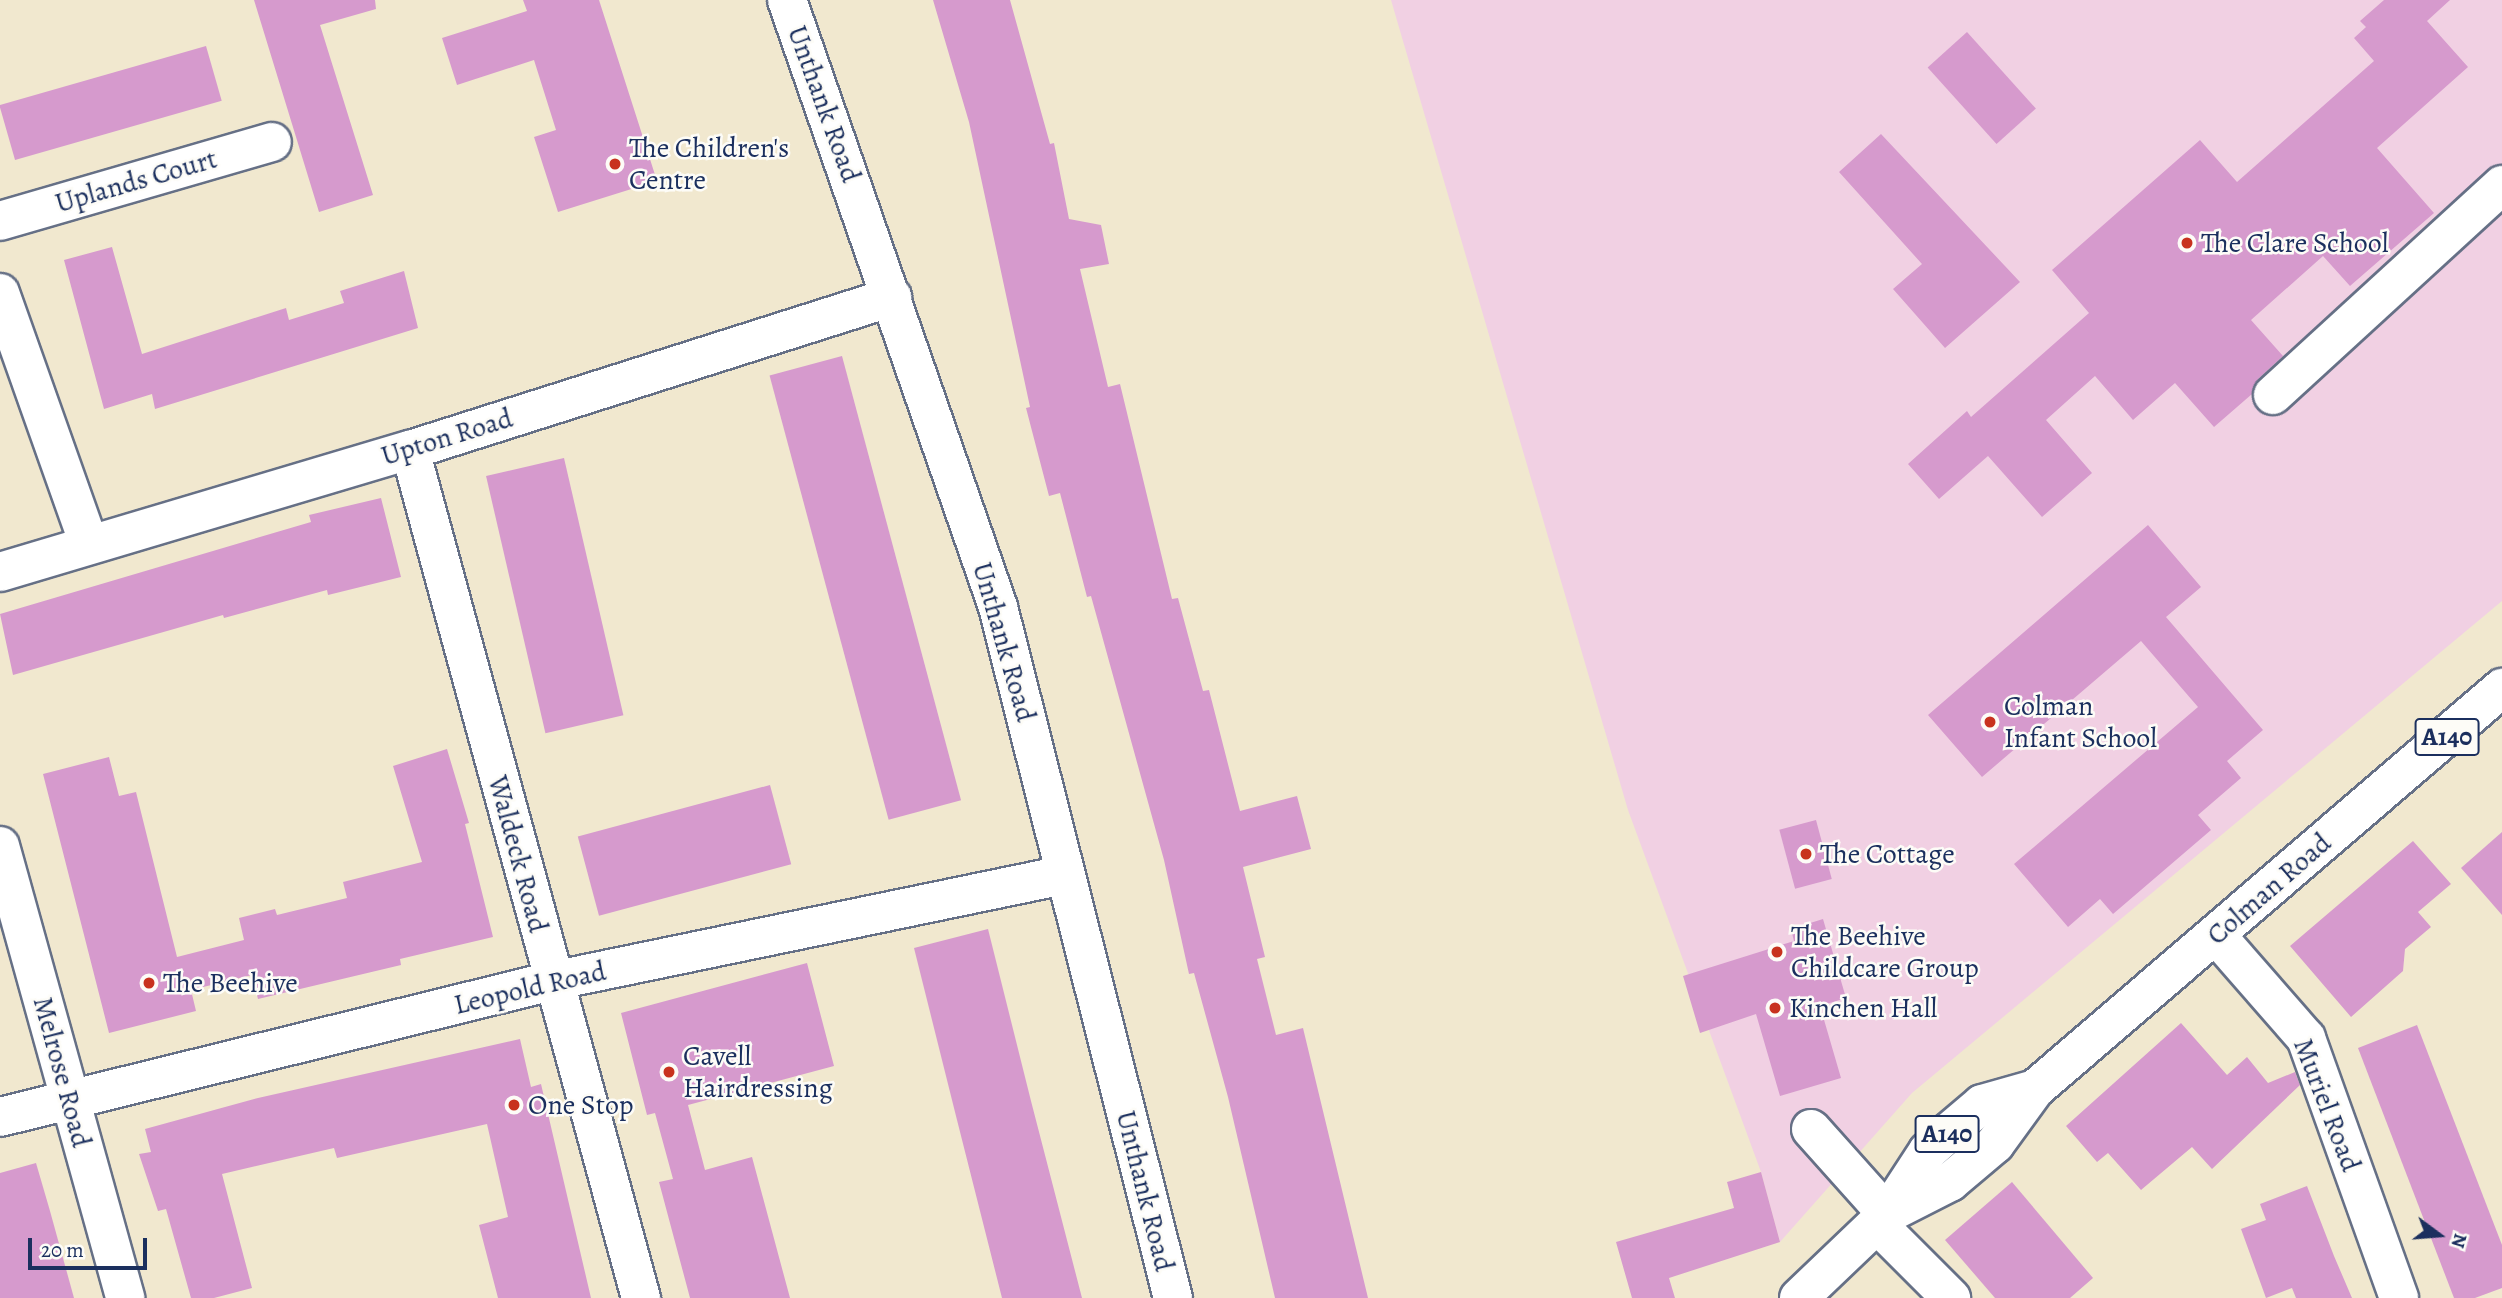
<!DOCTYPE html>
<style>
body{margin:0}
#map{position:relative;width:2502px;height:1298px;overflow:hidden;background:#f1e8cf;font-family:Alegreya,serif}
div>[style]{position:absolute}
.built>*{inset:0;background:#f1d0e3}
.building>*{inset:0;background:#d69acd;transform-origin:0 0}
.roads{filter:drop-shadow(2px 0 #667086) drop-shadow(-2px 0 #667086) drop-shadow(0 2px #667086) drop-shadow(0 -2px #667086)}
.minor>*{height:38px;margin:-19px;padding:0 19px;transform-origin:19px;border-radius:19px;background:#fff}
.highway>*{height:38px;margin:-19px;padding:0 19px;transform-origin:19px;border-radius:19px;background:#fff}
.dots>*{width:19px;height:19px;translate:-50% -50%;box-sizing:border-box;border:4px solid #fdfcf7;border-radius:50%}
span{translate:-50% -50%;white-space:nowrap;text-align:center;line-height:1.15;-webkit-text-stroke:5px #fdfcf7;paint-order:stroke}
.shield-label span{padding:2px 5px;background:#fdfcf7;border:2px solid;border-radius:5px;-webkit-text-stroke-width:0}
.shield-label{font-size:26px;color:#1b2f5e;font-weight:700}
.street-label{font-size:28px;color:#1b2f5e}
.poi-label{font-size:28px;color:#1b2f5e}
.left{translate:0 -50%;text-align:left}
.north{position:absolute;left:2404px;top:1200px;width:70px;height:70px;-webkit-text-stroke:5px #fdfcf7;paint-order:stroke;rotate:106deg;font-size:19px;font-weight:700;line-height:28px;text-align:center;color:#1b2f5e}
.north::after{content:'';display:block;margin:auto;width:24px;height:32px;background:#1b2f5e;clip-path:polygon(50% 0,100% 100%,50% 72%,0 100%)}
.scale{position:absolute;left:28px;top:1238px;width:119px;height:32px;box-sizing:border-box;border:4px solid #1b2f5e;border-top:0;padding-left:9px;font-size:21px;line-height:24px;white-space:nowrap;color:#1b2f5e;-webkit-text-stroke:5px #fdfcf7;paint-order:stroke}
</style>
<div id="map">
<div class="built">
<div style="clip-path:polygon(1391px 0,2502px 0,2502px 601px,1912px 1093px,1780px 1242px,1761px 1172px,1628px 810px)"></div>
</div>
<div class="building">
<div style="clip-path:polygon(254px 0,375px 0,376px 9px,320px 25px,373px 195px,319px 212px)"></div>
<div style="clip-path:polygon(523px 0,599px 0,657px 181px,558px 212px,534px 137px,556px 130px,534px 60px,457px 85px,442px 38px,527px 11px)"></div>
<div style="clip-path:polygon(933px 0,1010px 0,1050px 144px,1054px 143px,1069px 219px,1101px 225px,1109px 264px,1080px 269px,1108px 387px,1120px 384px,1172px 599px,1178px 598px,1203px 691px,1209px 690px,1240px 811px,1297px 796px,1311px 849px,1243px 867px,1265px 957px,1257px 959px,1276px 1035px,1303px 1028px,1368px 1298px,1275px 1298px,1228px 1097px,1194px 973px,1189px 974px,1164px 860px,1091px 596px,1087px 597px,1060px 493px,1049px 496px,1026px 408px,1030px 407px,969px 122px)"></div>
<div style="clip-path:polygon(2384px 0,2450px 0,2427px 21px,2468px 67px,2377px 148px,2434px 213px,2350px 286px,2323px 256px,2251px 320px,2283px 356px,2258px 379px,2252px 394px,2214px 427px,2175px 383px,2133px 420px,2095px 376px,2046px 420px,2092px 473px,2042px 517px,1988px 456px,1939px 499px,1908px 464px,1967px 411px,1971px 417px,2089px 313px,2052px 270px,2200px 140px,2237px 182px,2374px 61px,2354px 38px,2366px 27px,2360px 21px)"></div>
<div style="left:1967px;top:32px;width:103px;height:53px;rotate:48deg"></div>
<div style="left:206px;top:46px;width:57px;height:215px;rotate:74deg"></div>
<div style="clip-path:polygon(1881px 134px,2020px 282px,1945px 348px,1893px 289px,1922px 264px,1839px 172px)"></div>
<div style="clip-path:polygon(112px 247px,142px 354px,286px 308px,289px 320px,344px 303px,340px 291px,404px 271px,418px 328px,155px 409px,152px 394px,104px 409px,64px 260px)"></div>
<div style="left:842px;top:356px;width:460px;height:75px;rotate:75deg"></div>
<div style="left:564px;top:458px;width:264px;height:80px;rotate:77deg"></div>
<div style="clip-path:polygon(381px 498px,401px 577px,328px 595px,327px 590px,224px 618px,223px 615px,13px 675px,0 614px,311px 522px,309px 515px)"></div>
<div style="clip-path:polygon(2148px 525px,2201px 587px,2166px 617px,2263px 730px,2227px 761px,2241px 778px,2198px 815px,2211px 830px,2113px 914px,2100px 899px,2068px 927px,2014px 864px,2198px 707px,2141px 641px,1982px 777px,1928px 715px)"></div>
<div style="clip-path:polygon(447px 749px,469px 823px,465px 824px,493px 937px,400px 959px,401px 965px,258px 999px,252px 975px,191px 990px,196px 1011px,109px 1033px,43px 774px,109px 757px,119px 796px,136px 792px,177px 957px,244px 940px,239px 918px,275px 909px,277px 915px,347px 898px,343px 882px,422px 862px,393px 766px)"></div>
<div style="left:770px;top:785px;width:82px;height:199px;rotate:75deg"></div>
<div style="left:1816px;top:820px;width:61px;height:38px;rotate:75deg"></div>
<div style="clip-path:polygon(2502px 832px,2502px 915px,2461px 868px)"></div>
<div style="clip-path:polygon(2413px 841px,2451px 884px,2418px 912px,2431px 927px,2405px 949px,2403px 971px,2351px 1017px,2290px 946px)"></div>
<div style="clip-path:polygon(1823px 919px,1846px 998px,1820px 1006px,1841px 1078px,1780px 1096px,1756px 1014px,1700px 1033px,1683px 976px,1794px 941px,1791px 929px)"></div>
<div style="clip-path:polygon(988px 929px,1031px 1101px,1082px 1298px,1002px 1298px,957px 1120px,914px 948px)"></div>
<div style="clip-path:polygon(807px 963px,834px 1066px,688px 1105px,705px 1170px,752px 1157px,790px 1298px,690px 1298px,659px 1182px,673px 1179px,655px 1113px,647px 1115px,621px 1013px)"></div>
<div style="clip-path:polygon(2181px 1023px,2227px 1075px,2247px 1057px,2268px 1083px,2295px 1072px,2300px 1085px,2212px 1169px,2192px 1147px,2141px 1190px,2108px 1153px,2097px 1162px,2066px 1126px)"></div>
<div style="clip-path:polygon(2417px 1025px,2502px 1245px,2502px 1288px,2475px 1298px,2454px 1298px,2358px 1048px)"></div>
<div style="clip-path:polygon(520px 1039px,531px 1087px,541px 1084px,591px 1298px,498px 1298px,479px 1225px,508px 1217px,487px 1124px,337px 1158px,334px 1148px,222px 1174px,252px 1288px,214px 1298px,191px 1298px,166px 1209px,158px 1211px,139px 1154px,151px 1152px,145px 1129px,258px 1098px)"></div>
<div style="clip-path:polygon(36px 1163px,50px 1211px,74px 1298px,0 1298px,0 1173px)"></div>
<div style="clip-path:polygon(1761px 1172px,1780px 1242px,1669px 1278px,1675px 1298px,1632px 1298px,1616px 1242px,1734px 1208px,1727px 1182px)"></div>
<div style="clip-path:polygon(2012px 1182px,2093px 1278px,2070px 1298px,1995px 1298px,1945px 1240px)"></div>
<div style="clip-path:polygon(2307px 1186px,2334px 1256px,2352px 1298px,2296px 1298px,2292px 1288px,2266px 1298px,2241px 1229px,2266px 1220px,2260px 1204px)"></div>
</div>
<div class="roads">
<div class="minor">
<div style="left:787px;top:0;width:643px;rotate:70.83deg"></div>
<div style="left:998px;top:607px;width:713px;rotate:75.79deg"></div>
<div style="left:0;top:221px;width:283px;rotate:-16.2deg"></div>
<div style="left:0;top:293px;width:266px;rotate:70.5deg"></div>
<div style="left:2273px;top:395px;width:311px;rotate:-42.5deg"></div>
<div style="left:410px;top:450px;width:879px;rotate:74.76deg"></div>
<div style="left:0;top:572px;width:428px;rotate:-16.6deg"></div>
<div style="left:410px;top:450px;width:506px;rotate:-17.61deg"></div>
<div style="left:0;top:846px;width:469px;rotate:74.5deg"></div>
<div style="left:2216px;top:935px;width:137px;rotate:48.9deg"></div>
<div style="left:2306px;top:1038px;width:276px;rotate:70.3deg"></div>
<div style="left:0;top:1117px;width:569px;rotate:-13.84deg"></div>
<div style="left:552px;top:981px;width:523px;rotate:-11.7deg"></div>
<div style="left:1811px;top:1129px;width:114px;rotate:48.2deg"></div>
<div style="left:1877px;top:1224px;width:105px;rotate:45deg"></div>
</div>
<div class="highway">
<div style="left:1887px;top:1214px;width:71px;rotate:-26.9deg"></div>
<div style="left:1950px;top:1182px;width:59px;rotate:-40.2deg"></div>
<div style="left:1995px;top:1144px;width:68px;rotate:-54deg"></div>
<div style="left:2035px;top:1089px;width:616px;rotate:-40.65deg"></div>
<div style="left:1799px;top:1298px;width:122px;rotate:-43.7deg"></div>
<div style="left:1887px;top:1214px;width:75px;rotate:-56.9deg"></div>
<div style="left:1928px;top:1151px;width:28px;rotate:-42deg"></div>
<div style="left:1949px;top:1132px;width:43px;rotate:-40.3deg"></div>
<div style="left:1982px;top:1104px;width:55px;rotate:-15.8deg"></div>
</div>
</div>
<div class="dots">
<div style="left:615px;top:164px;background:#c8321e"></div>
<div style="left:2187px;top:243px;background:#c8321e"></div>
<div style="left:1990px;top:722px;background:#c8321e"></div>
<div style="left:1806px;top:854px;background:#c8321e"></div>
<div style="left:1777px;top:952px;background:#c8321e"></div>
<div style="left:149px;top:983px;background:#c8321e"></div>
<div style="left:1775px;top:1008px;background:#c8321e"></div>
<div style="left:669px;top:1072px;background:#c8321e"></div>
<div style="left:514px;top:1105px;background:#c8321e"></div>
</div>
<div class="shield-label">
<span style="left:2447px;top:737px">A140</span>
<span style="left:1947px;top:1134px">A140</span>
</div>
<div class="street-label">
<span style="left:824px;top:104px;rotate:70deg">Unthank Road</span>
<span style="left:136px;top:181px;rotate:-16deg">Uplands Court</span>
<span style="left:447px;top:437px;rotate:-17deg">Upton Road</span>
<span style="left:1004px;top:642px;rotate:74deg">Unthank Road</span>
<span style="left:518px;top:854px;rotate:75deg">Waldeck Road</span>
<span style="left:2269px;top:889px;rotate:-41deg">Colman Road</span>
<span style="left:530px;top:988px;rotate:-13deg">Leopold Road</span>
<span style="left:62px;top:1072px;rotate:75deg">Melrose Road</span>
<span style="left:2327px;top:1105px;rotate:69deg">Muriel Road</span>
<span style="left:1145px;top:1191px;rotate:76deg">Unthank Road</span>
</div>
<div class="poi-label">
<span class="left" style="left:629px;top:164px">The Children's<br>Centre</span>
<span class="left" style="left:2201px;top:243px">The Clare School</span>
<span class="left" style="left:2004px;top:722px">Colman<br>Infant School</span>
<span class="left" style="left:1820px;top:854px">The Cottage</span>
<span class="left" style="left:1791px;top:952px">The Beehive<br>Childcare Group</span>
<span class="left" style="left:163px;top:983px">The Beehive</span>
<span class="left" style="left:1789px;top:1008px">Kinchen Hall</span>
<span class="left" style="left:683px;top:1072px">Cavell<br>Hairdressing</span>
<span class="left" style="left:528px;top:1105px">One Stop</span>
</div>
<div class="north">N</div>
<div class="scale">20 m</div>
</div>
